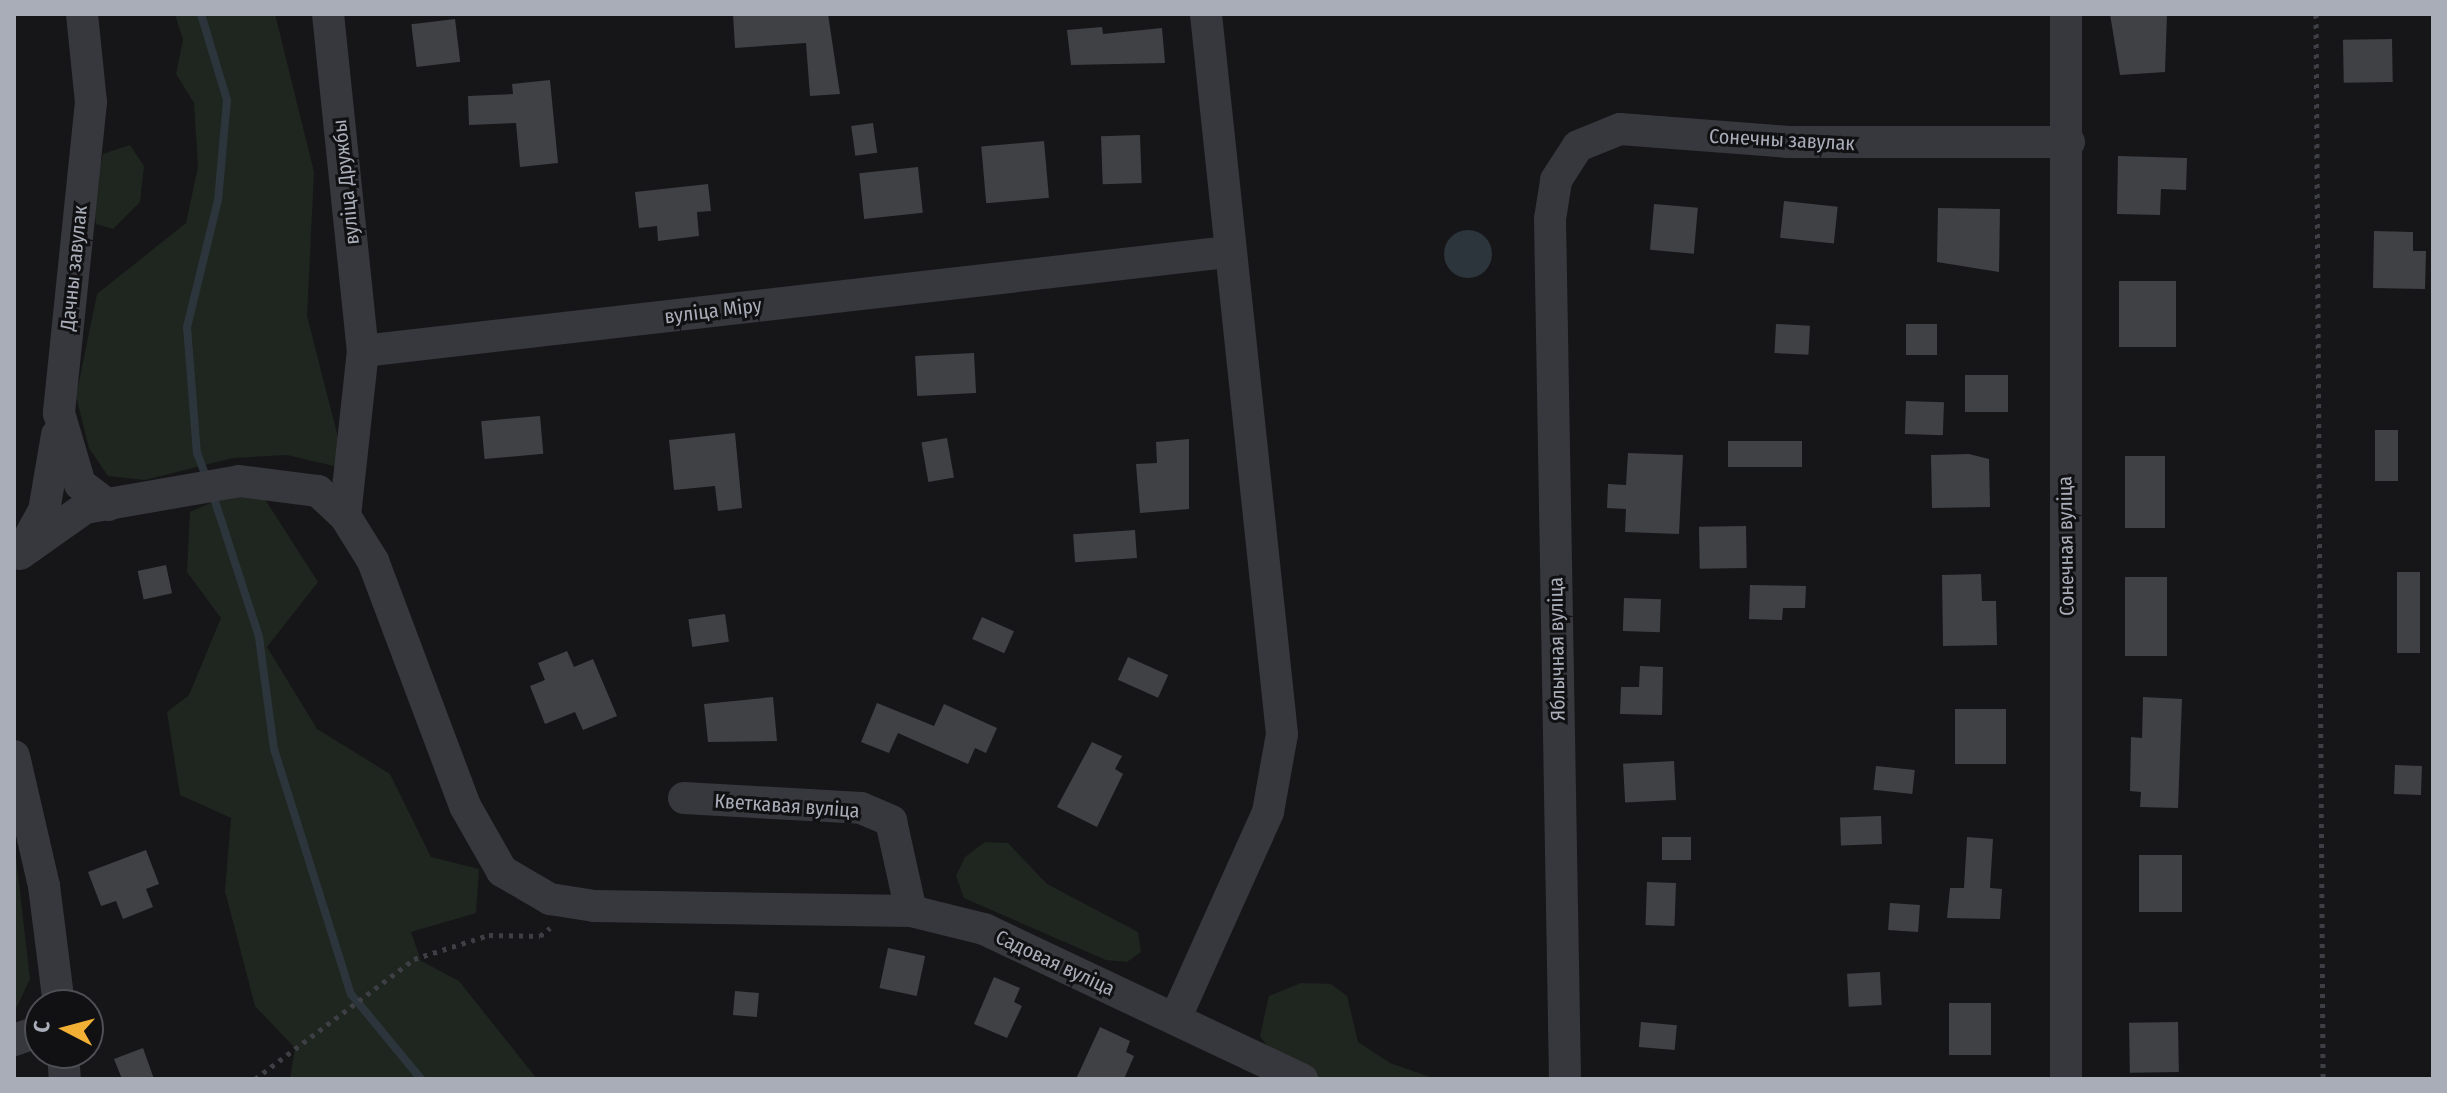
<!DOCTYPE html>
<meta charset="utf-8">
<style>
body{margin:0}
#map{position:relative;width:2447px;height:1093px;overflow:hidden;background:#161618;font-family:"Fira Sans Condensed",sans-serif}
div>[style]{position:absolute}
.green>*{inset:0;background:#1e261f}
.water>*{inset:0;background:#2c353c}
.round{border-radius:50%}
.stream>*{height:8px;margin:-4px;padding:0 4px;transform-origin:4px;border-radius:4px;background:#2c353c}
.building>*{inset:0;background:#404145;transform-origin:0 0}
.path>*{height:5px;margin-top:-2.5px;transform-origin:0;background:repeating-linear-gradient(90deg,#3d3f44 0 4px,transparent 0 10px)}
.minor>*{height:32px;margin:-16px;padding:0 16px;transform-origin:16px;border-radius:16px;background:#37383d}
span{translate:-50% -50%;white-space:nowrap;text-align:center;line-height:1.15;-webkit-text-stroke:6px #111113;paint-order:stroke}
.street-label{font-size:20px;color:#a8adb8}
.frame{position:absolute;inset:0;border:16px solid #a8adb8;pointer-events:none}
.north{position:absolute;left:24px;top:989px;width:80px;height:80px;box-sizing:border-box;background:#111113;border:2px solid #4d4f55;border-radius:50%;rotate:276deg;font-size:22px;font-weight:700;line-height:32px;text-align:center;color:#a8adb8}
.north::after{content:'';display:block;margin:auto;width:28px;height:36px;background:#f2b134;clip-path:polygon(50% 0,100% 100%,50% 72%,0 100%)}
</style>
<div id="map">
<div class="green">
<div style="clip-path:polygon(175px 14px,275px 14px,314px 172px,307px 316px,340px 445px,334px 466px,287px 455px,233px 458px,145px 480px,108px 476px,89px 448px,76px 396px,97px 294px,186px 223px,198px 167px,194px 103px,176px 74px,183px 40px)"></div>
<div style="clip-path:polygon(130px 145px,144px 166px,140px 202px,113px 229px,96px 224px,93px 198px,103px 154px)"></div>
<div style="clip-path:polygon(233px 493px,261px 493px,318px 582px,267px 647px,317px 729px,390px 774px,431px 857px,479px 869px,476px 913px,411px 932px,421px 961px,459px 981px,537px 1079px,290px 1079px,295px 1048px,255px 1006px,225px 891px,231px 818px,180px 795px,167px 712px,189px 695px,221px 618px,187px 572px,190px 512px)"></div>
<div style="clip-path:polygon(14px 840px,30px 979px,14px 1013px)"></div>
<div style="clip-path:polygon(985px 842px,1008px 843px,1047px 884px,1138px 932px,1141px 952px,1127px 962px,1106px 960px,964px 898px,956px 876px,965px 857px)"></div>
<div style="clip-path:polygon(1301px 983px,1331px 984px,1347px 996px,1358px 1042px,1390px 1063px,1436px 1079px,1322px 1079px,1277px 1060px,1260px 1036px,1269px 996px)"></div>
</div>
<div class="water">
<div class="round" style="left:1444px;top:230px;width:48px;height:48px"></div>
</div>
<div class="stream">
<div style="left:201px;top:14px;width:90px;rotate:73.2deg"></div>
<div style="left:227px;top:100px;width:100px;rotate:95.1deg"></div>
<div style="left:218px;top:200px;width:131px;rotate:103.7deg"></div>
<div style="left:187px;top:327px;width:126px;rotate:85.5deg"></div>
<div style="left:197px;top:453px;width:28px;rotate:69deg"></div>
<div style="left:212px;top:492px;width:152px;rotate:72deg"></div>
<div style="left:259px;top:637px;width:113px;rotate:82.4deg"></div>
<div style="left:274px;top:749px;width:257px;rotate:72.6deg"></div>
<div style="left:351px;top:994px;width:110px;rotate:50.5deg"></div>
</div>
<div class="building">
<div style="clip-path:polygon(733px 14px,828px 14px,840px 94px,810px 96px,806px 43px,735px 48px)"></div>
<div style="clip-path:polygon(2110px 14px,2167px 14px,2165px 72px,2120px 75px)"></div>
<div style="left:455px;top:19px;width:43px;height:44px;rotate:83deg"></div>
<div style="clip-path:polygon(1102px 27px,1103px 34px,1162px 28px,1165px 63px,1071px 65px,1067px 30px)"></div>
<div style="left:2392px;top:39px;width:43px;height:49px;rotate:89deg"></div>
<div style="clip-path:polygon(550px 80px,558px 163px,520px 167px,516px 123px,469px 125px,468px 96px,513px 94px,512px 84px)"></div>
<div style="left:873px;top:123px;width:30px;height:22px;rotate:82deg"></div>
<div style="left:1140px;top:135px;width:48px;height:39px;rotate:88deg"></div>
<div style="left:1044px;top:141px;width:57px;height:63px;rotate:85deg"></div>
<div style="clip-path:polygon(2118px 156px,2187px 158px,2186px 190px,2161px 189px,2160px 215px,2117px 214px)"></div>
<div style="left:918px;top:167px;width:46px;height:59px;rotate:84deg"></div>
<div style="clip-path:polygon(708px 184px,711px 211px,697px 212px,699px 236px,658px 241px,657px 226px,639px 228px,635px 192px)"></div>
<div style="left:1784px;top:201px;width:54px;height:37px;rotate:6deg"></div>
<div style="left:1654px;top:204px;width:44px;height:46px;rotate:5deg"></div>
<div style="clip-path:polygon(1938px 208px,2000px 209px,1999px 272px,1937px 262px)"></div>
<div style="clip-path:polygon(2374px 231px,2413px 232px,2413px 251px,2426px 251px,2425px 289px,2373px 288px)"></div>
<div style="left:2119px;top:281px;width:57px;height:66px"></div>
<div style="left:1776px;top:324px;width:34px;height:29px;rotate:3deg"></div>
<div style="left:1906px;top:324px;width:31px;height:31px"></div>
<div style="left:974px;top:353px;width:40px;height:59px;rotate:87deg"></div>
<div style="left:1965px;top:375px;width:43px;height:37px"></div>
<div style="left:1906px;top:401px;width:38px;height:33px;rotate:2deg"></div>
<div style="left:540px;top:416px;width:38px;height:59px;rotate:85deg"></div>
<div style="left:2375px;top:430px;width:23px;height:51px"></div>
<div style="clip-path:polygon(735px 433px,742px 508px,718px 511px,715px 486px,674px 490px,669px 440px)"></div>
<div style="left:947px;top:438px;width:40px;height:26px;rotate:80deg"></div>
<div style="clip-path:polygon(1189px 439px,1189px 509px,1140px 513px,1136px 464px,1157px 463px,1156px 442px)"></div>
<div style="left:1728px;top:441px;width:74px;height:26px"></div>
<div style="clip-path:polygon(1628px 453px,1683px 455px,1679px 534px,1625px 532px,1626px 509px,1607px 508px,1608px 484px,1626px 485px)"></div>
<div style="clip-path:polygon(1969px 454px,1989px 459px,1990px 507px,1932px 508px,1931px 455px)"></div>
<div style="left:2125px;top:456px;width:40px;height:72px"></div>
<div style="left:1746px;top:526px;width:42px;height:47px;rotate:89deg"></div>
<div style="left:1135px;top:530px;width:28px;height:62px;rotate:86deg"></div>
<div style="left:166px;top:565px;width:29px;height:29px;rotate:78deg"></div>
<div style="left:2397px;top:572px;width:23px;height:81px"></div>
<div style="clip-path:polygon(1981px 574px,1982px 601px,1996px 601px,1997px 645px,1943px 646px,1942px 575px)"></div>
<div style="left:2125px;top:577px;width:42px;height:79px"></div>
<div style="clip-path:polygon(1750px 585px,1806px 586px,1805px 608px,1783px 608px,1782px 620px,1749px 619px)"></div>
<div style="left:1624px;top:598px;width:37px;height:33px;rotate:2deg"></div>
<div style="left:725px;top:614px;width:28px;height:37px;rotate:82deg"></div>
<div style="left:982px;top:617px;width:35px;height:24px;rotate:24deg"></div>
<div style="clip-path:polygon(567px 651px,574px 667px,593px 659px,617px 716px,583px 730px,575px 712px,545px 724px,530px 686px,545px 680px,538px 663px)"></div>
<div style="left:1128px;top:657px;width:44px;height:25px;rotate:24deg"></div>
<div style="clip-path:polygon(1640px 666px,1663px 667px,1662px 715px,1620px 714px,1621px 687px,1639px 687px)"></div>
<div style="clip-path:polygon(773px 697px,777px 741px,708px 742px,704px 704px)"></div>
<div style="clip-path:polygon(2143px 697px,2182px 699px,2178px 808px,2140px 807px,2141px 792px,2130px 791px,2131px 737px,2142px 738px)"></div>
<div style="clip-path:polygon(877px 703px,934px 726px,944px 704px,997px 728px,986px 753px,975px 748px,968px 764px,898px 733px,889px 753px,861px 742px)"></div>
<div style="left:1955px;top:709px;width:51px;height:55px"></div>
<div style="clip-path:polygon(1092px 742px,1122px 756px,1115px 769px,1123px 774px,1097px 827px,1057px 807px)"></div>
<div style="left:1674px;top:761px;width:39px;height:51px;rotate:87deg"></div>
<div style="left:2395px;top:765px;width:27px;height:29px;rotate:2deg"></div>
<div style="left:1876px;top:766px;width:39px;height:24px;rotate:6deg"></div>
<div style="left:1881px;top:816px;width:28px;height:41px;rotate:88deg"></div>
<div style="left:1662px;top:837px;width:29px;height:23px"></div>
<div style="clip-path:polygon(1967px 837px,1993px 839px,1990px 888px,2002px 889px,2000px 919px,1947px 918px,1950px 888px,1964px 888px)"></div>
<div style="clip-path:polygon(146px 850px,159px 884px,146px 889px,153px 907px,123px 919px,116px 901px,101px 906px,88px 872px)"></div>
<div style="left:2139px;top:855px;width:43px;height:57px"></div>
<div style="left:1647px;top:882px;width:29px;height:43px;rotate:2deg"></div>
<div style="left:1890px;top:903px;width:30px;height:27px;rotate:4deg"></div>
<div style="left:888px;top:948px;width:38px;height:41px;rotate:12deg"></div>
<div style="left:1880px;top:972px;width:33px;height:33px;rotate:87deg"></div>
<div style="clip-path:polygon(994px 977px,1020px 988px,1014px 1002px,1022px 1006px,1007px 1038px,974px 1024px)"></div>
<div style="left:735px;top:991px;width:24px;height:24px;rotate:5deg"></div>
<div style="left:1991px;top:1003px;width:52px;height:42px;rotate:90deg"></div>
<div style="left:1641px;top:1022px;width:36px;height:25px;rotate:5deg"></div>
<div style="left:2178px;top:1022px;width:50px;height:49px;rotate:89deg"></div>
<div style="clip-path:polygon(1100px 1027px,1130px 1041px,1126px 1052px,1134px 1056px,1124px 1079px,1076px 1079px)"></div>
<div style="clip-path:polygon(143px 1048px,154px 1079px,122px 1079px,114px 1059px)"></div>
</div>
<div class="path">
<div style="left:2316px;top:14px;width:1065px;rotate:89.62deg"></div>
<div style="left:255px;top:1079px;width:199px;rotate:-37deg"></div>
<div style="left:414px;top:959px;width:79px;rotate:-17.7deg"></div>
<div style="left:489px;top:935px;width:51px;rotate:1.1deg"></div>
<div style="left:540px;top:936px;width:13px;rotate:-39deg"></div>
</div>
<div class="minor">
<div style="left:82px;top:14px;width:88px;rotate:84.2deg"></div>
<div style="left:91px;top:102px;width:313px;rotate:95.9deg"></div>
<div style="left:59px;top:413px;width:74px;rotate:73.5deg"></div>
<div style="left:80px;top:484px;width:35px;rotate:37deg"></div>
<div style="left:328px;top:14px;width:339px;rotate:84.1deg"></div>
<div style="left:345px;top:516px;width:166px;rotate:-83.8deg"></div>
<div style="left:363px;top:351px;width:871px;rotate:-6.53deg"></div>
<div style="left:26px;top:543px;width:37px;rotate:-61deg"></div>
<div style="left:44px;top:511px;width:77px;rotate:-80.3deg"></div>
<div style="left:20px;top:554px;width:80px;rotate:-35.3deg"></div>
<div style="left:85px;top:508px;width:156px;rotate:-9.9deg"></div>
<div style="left:239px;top:481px;width:80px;rotate:7.2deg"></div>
<div style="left:318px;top:491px;width:37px;rotate:43deg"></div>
<div style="left:345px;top:516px;width:53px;rotate:58.1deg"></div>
<div style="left:373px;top:561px;width:262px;rotate:69.4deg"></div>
<div style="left:465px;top:806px;width:75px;rotate:60.4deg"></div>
<div style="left:502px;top:871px;width:56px;rotate:30.3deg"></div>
<div style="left:550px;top:899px;width:45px;rotate:9deg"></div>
<div style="left:594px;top:906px;width:317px;rotate:0.9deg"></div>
<div style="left:911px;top:911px;width:75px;rotate:13.9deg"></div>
<div style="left:984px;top:929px;width:352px;rotate:25.3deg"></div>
<div style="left:14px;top:756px;width:133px;rotate:77deg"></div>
<div style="left:44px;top:886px;width:120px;rotate:82.8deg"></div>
<div style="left:684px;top:798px;width:177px;rotate:3.2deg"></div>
<div style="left:861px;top:808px;width:33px;rotate:23deg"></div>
<div style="left:891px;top:821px;width:92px;rotate:77.5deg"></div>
<div style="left:1175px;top:1019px;width:227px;rotate:-65.8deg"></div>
<div style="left:1268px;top:812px;width:79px;rotate:-79.8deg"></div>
<div style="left:1282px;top:734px;width:724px;rotate:-96.03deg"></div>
<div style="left:14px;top:1040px;width:28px;rotate:-19deg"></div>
<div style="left:63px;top:1053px;width:26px;rotate:86deg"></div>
<div style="left:1565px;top:1079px;width:860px;rotate:-91deg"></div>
<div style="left:1550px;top:219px;width:39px;rotate:-81deg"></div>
<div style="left:1556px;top:180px;width:40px;rotate:-57.1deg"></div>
<div style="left:1578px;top:146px;width:45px;rotate:-22deg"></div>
<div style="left:1620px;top:129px;width:169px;rotate:4.4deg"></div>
<div style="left:1788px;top:142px;width:281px"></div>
<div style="left:2066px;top:1079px;width:1065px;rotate:-90deg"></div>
</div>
<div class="street-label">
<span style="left:1782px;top:140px;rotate:3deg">Сонечны завулак</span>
<span style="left:346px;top:182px;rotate:-96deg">вуліца Дружбы</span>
<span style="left:74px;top:268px;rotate:-84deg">Дачны завулак</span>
<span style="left:713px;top:311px;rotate:-7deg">вуліца Міру</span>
<span style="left:2066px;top:546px;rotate:-91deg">Сонечная вуліца</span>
<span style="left:1557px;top:649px;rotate:-91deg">Яблычная вуліца</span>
<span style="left:787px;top:806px;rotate:4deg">Кветкавая вуліца</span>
<span style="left:1055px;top:963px;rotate:25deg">Садовая вуліца</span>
</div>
<div class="frame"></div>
<div class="north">С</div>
</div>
